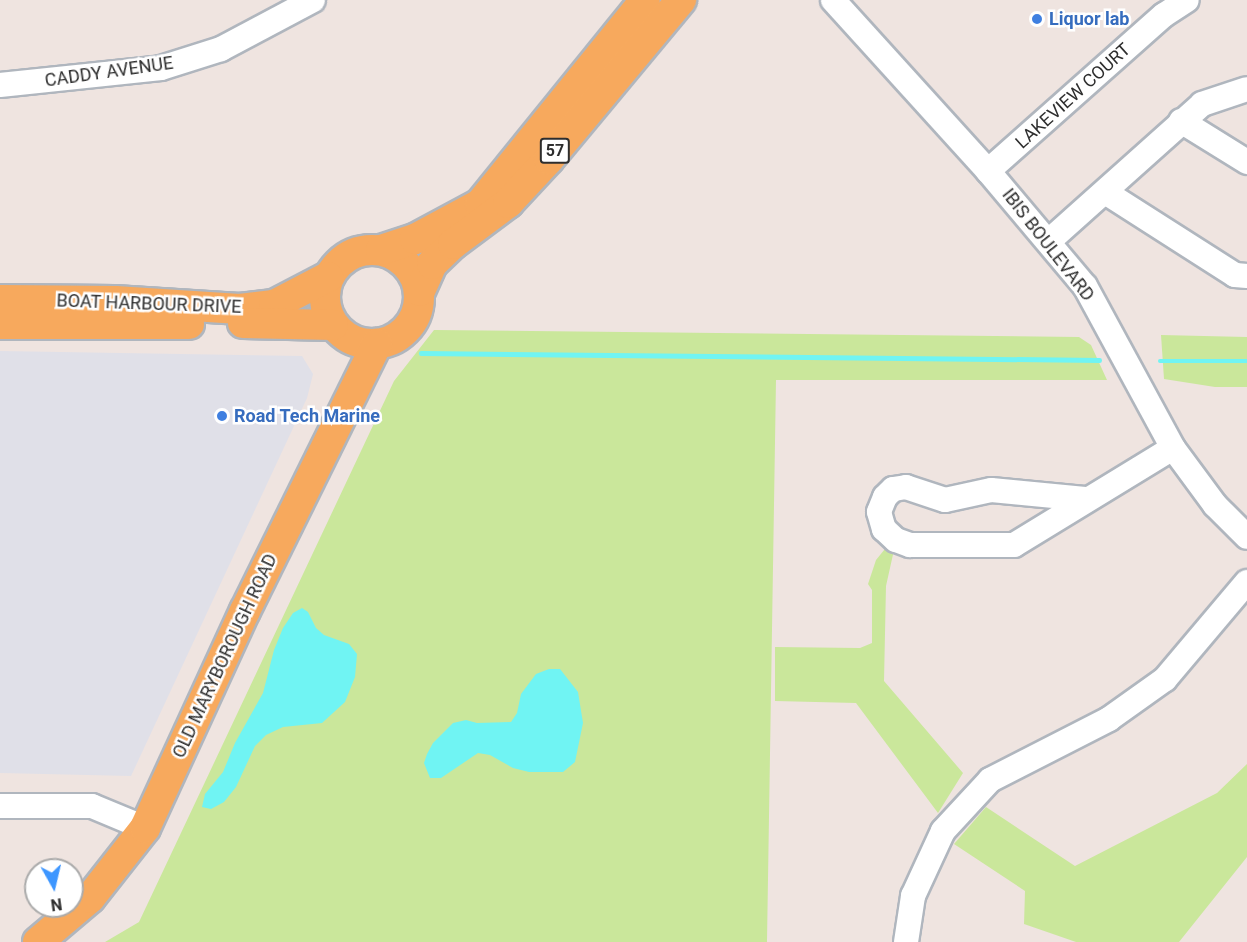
<!DOCTYPE html>
<style>
body{margin:0}
#map{position:relative;width:1247px;height:942px;overflow:hidden;background:#efe4e0;font-family:Roboto,sans-serif}
div>[style]{position:absolute}
.industrial>*{inset:0;background:#e0e0e8}
.green>*{inset:0;background:#cae79b}
.water>*{inset:0;background:#70f4f3}
.stream>*{height:4.5px;margin:-2.25px;padding:0 2.25px;transform-origin:2.25px;border-radius:2.25px;background:#70f4f3}
.roads{filter:drop-shadow(2px 0 #b0b6be) drop-shadow(-2px 0 #b0b6be) drop-shadow(0 2px #b0b6be) drop-shadow(0 -2px #b0b6be)}
.minor>*{height:24px;margin:-12px;padding:0 12px;transform-origin:12px;border-radius:12px;background:#fff}
.major>*{height:30px;margin:-15px;padding:0 15px;transform-origin:15px;border-radius:15px;background:#f7a95d}
.major>.ring{margin:-15px;padding:0;box-sizing:content-box;background:none;border:30px solid #f7a95d;border-radius:50%}
.dots>*{width:16px;height:16px;translate:-50% -50%;box-sizing:border-box;border:3px solid #fff;border-radius:50%}
span{translate:-50% -50%;white-space:nowrap;text-align:center;line-height:1.15;-webkit-text-stroke:5px #fff;paint-order:stroke}
.shield-label span{padding:2px 4px;background:#fff;border:2px solid;border-radius:4px;-webkit-text-stroke-width:0}
.shield-label{font-size:16px;color:#2e2e2e;font-weight:700}
.shop-label{font-size:18px;color:#366cbe;font-weight:700}
.left{translate:0 -50%;text-align:left}
.street-label{font-size:18px;color:#2e2e2e}
.north{position:absolute;left:24px;top:858px;width:60px;height:60px;box-sizing:border-box;background:#fff;border:2px solid #ababab;border-radius:50%;rotate:172deg;font-size:16px;font-weight:700;line-height:24px;text-align:center;color:#2e2e2e}
.north::after{content:'';display:block;margin:auto;width:21px;height:27px;background:#3d96ff;clip-path:polygon(50% 0,100% 100%,50% 72%,0 100%)}
</style>
<div id="map">
<div class="industrial">
<div style="clip-path:polygon(0 351px,302px 356px,313px 374px,307px 398px,131px 776px,0 773px)"></div>
</div>
<div class="green">
<div style="clip-path:polygon(434px 330px,1079px 337px,1091px 345px,1107px 380px,776px 380px,767px 942px,105px 942px,139px 922px,394px 381px)"></div>
<div style="clip-path:polygon(1161px 335px,1247px 337px,1247px 387px,1215px 387px,1164px 379px)"></div>
<div style="clip-path:polygon(889px 544px,894px 550px,886px 586px,884px 681px,963px 773px,938px 813px,856px 703px,775px 701px,775px 647px,860px 648px,872px 643px,872px 590px,868px 584px,876px 560px)"></div>
<div style="clip-path:polygon(1247px 764px,1247px 857px,1179px 942px,1076px 942px,1024px 924px,1025px 891px,954px 844px,986px 807px,1075px 866px,1217px 793px)"></div>
</div>
<div class="water">
<div style="clip-path:polygon(302px 608px,308px 612px,316px 628px,324px 635px,349px 644px,357px 654px,355px 677px,345px 702px,322px 723px,283px 727px,266px 735px,255px 746px,236px 787px,224px 802px,211px 809px,202px 807px,205px 794px,223px 772px,235px 743px,263px 693px,274px 650px,283px 628px,293px 613px)"></div>
<div style="clip-path:polygon(549px 669px,560px 669px,578px 692px,583px 723px,575px 762px,563px 772px,529px 772px,513px 768px,490px 755px,478px 753px,441px 778px,430px 778px,424px 763px,427px 754px,433px 743px,453px 723px,466px 720px,477px 723px,511px 722px,517px 713px,521px 694px,536px 674px)"></div>
</div>
<div class="stream">
<div style="left:421px;top:353px;width:678px;rotate:0.59deg"></div>
<div style="left:1160px;top:361px;width:87px"></div>
</div>
<div class="roads">
<div class="minor">
<div style="left:833px;top:0;width:231px;rotate:47.8deg"></div>
<div style="left:988px;top:171px;width:150px;rotate:49.9deg"></div>
<div style="left:1085px;top:286px;width:184px;rotate:61.5deg"></div>
<div style="left:1173px;top:448px;width:71px;rotate:53.6deg"></div>
<div style="left:1215px;top:505px;width:45px;rotate:45deg"></div>
<div style="left:0;top:85px;width:162px;rotate:-6deg"></div>
<div style="left:161px;top:68px;width:63px;rotate:-17.6deg"></div>
<div style="left:221px;top:49px;width:104px;rotate:-28deg"></div>
<div style="left:1181px;top:121px;width:78px;rotate:31.8deg"></div>
<div style="left:988px;top:171px;width:235px;rotate:-41.6deg"></div>
<div style="left:1164px;top:15px;width:27px;rotate:-33deg"></div>
<div style="left:1105px;top:192px;width:154px;rotate:32.6deg"></div>
<div style="left:1235px;top:275px;width:12px;rotate:5deg"></div>
<div style="left:1049px;top:241px;width:205px;rotate:-41.8deg"></div>
<div style="left:1202px;top:104px;width:47px;rotate:-18.4deg"></div>
<div style="left:1085px;top:499px;width:94px;rotate:-174.5deg"></div>
<div style="left:991px;top:490px;width:47px;rotate:167.7deg"></div>
<div style="left:945px;top:500px;width:41px;rotate:-161.6deg"></div>
<div style="left:906px;top:487px;width:13px;rotate:171deg"></div>
<div style="left:893px;top:489px;width:11px;rotate:135deg"></div>
<div style="left:885px;top:497px;width:16px;rotate:112deg"></div>
<div style="left:879px;top:512px;width:18px;rotate:74deg"></div>
<div style="left:884px;top:529px;width:16px;rotate:43deg"></div>
<div style="left:896px;top:540px;width:15px;rotate:20deg"></div>
<div style="left:910px;top:545px;width:104px"></div>
<div style="left:1014px;top:545px;width:186px;rotate:-31.4deg"></div>
<div style="left:0;top:806px;width:92px"></div>
<div style="left:92px;top:806px;width:57px;rotate:22.5deg"></div>
<div style="left:906px;top:942px;width:47px;rotate:-81.3deg"></div>
<div style="left:913px;top:896px;width:72px;rotate:-65.2deg"></div>
<div style="left:943px;top:831px;width:69px;rotate:-47.3deg"></div>
<div style="left:990px;top:780px;width:134px;rotate:-27.1deg"></div>
<div style="left:1109px;top:719px;width:69px;rotate:-35.5deg"></div>
<div style="left:1165px;top:679px;width:127px;rotate:-49.8deg"></div>
</div>
<div class="major">
<div class="ring" style="left:325px;top:250px;width:64px;height:64px"></div>
<div style="left:381px;top:250px;width:36px;rotate:-18deg"></div>
<div style="left:415px;top:239px;width:74px;rotate:-28.3deg"></div>
<div style="left:480px;top:204px;width:262px;rotate:-51deg"></div>
<div style="left:420px;top:291px;width:30px;rotate:-66deg"></div>
<div style="left:432px;top:264px;width:29px;rotate:-44deg"></div>
<div style="left:453px;top:244px;width:69px;rotate:-36.7deg"></div>
<div style="left:508px;top:203px;width:60px;rotate:-47deg"></div>
<div style="left:549px;top:159px;width:207px;rotate:-50.3deg"></div>
<div style="left:0;top:300px;width:115px;rotate:0.5deg"></div>
<div style="left:115px;top:301px;width:125px;rotate:3.7deg"></div>
<div style="left:240px;top:309px;width:34px;rotate:-7deg"></div>
<div style="left:274px;top:305px;width:61px;rotate:-27.4deg"></div>
<div style="left:243px;top:323px;width:90px;rotate:1.3deg"></div>
<div style="left:0;top:324px;width:189px"></div>
<div style="left:38px;top:942px;width:68px;rotate:-40.2deg"></div>
<div style="left:90px;top:898px;width:89px;rotate:-51.8deg"></div>
<div style="left:145px;top:828px;width:239px;rotate:-65.3deg"></div>
<div style="left:245px;top:611px;width:298px;rotate:-63.7deg"></div>
</div>
</div>
<div class="dots">
<div style="left:1037px;top:19px;background:#3f7fe0"></div>
<div style="left:222px;top:416px;background:#3f7fe0"></div>
</div>
<div class="shield-label">
<span style="left:555px;top:151px">57</span>
</div>
<div class="shop-label">
<span class="left" style="left:1049px;top:19px">Liquor lab</span>
<span class="left" style="left:234px;top:416px">Road Tech Marine</span>
</div>
<div class="street-label">
<span style="left:109px;top:72px;rotate:-8deg">CADDY AVENUE</span>
<span style="left:1073px;top:96px;rotate:-42deg">LAKEVIEW COURT</span>
<span style="left:1048px;top:245px;rotate:52deg">IBIS BOULEVARD</span>
<span style="left:149px;top:304px;rotate:2deg">BOAT HARBOUR DRIVE</span>
<span style="left:225px;top:656px;rotate:-65deg">OLD MARYBOROUGH ROAD</span>
</div>
<div class="north">N</div>
</div>
